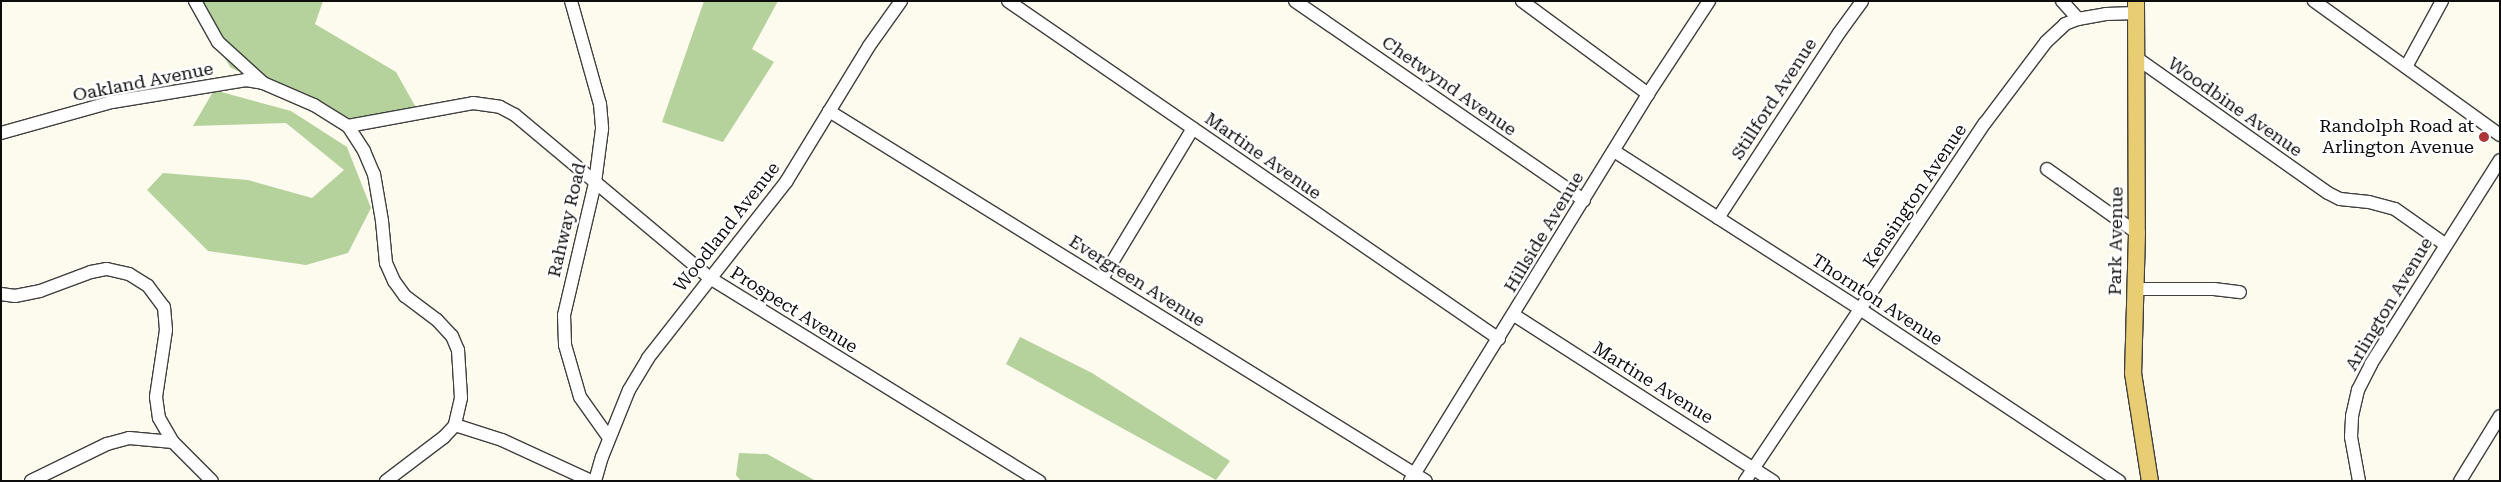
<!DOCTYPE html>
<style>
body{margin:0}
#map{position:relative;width:2501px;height:482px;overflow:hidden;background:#fdfaee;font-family:"Roboto Serif",serif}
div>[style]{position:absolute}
.forest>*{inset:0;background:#b5d29d}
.roads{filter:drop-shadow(1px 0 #404040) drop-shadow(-1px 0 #404040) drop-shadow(0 1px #404040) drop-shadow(0 -1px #404040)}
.minor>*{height:12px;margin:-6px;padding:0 6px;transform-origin:6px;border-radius:6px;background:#fff}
.major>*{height:16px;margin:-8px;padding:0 8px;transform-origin:8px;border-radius:8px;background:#e9cd72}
.dots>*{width:14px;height:14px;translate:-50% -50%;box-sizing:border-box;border:2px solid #fff;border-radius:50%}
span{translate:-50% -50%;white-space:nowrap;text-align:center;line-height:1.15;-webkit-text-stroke:5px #fff;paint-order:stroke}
.street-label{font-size:18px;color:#0d0d0d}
.poi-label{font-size:18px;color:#0d0d0d}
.right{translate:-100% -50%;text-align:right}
.frame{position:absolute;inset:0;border:2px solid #0d0d0d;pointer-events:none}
</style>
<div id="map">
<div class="forest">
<div style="clip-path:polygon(194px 1px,323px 1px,315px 24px,396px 72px,419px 113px,353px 132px,230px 67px)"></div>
<div style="clip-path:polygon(704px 1px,778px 1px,752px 49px,774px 62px,723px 142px,662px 122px)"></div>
<div style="clip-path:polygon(214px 90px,291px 111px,347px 147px,371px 208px,348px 253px,306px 265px,208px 251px,147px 190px,163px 173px,248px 180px,312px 198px,344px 170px,286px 123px,193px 126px)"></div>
<div style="clip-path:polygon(1020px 337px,1092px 373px,1230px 461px,1216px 480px,1006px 364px)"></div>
<div style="clip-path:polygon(739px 453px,767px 454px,816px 481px,741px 481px,736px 475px)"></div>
</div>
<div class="roads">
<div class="minor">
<div style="left:195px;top:1px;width:47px;rotate:60.7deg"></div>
<div style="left:218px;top:42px;width:61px;rotate:42.3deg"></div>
<div style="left:263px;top:83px;width:56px;rotate:23.3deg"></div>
<div style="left:314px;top:105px;width:40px;rotate:32deg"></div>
<div style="left:348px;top:126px;width:127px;rotate:-10.4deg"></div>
<div style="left:473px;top:103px;width:27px;rotate:8deg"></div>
<div style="left:500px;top:107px;width:17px;rotate:28deg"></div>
<div style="left:515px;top:115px;width:254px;rotate:39.9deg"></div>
<div style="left:710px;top:278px;width:387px;rotate:31.7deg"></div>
<div style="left:571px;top:1px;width:107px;rotate:74.3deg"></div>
<div style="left:600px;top:104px;width:25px;rotate:85deg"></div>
<div style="left:602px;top:129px;width:54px;rotate:97.4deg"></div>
<div style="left:595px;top:183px;width:136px;rotate:103.2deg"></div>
<div style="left:564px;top:315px;width:30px;rotate:88deg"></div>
<div style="left:565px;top:345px;width:54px;rotate:73.9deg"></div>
<div style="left:580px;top:397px;width:50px;rotate:54.7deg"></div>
<div style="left:1008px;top:1px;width:596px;rotate:34.54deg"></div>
<div style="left:1295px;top:1px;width:351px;rotate:34.6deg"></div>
<div style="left:1522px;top:1px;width:157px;rotate:36.4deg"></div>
<div style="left:2062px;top:1px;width:24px;rotate:48deg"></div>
<div style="left:2314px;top:1px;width:229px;rotate:35.8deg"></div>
<div style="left:2138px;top:59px;width:232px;rotate:35.2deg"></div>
<div style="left:2328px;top:193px;width:13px;rotate:27deg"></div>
<div style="left:2340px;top:199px;width:29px;rotate:6deg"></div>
<div style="left:2369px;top:202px;width:27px;rotate:15deg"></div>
<div style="left:2395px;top:209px;width:62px;rotate:35.2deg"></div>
<div style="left:2406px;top:67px;width:75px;rotate:-61.4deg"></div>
<div style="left:829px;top:111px;width:702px;rotate:31.79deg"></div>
<div style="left:348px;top:126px;width:30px;rotate:57deg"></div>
<div style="left:364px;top:151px;width:25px;rotate:67deg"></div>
<div style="left:374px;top:174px;width:48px;rotate:80.3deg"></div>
<div style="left:382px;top:221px;width:42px;rotate:84.6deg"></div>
<div style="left:386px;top:263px;width:20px;rotate:66deg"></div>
<div style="left:394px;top:281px;width:19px;rotate:54deg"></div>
<div style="left:405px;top:296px;width:40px;rotate:37deg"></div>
<div style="left:437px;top:320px;width:22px;rotate:47deg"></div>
<div style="left:452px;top:336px;width:15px;rotate:67deg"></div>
<div style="left:458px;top:350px;width:48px;rotate:86.4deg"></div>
<div style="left:461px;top:398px;width:28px;rotate:103deg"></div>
<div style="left:1px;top:133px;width:115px;rotate:-15.6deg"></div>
<div style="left:112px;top:102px;width:136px;rotate:-9.3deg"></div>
<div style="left:246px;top:80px;width:17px;rotate:10deg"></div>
<div style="left:1614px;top:151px;width:292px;rotate:32.7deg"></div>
<div style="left:1860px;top:309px;width:311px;rotate:33.6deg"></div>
<div style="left:2047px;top:169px;width:110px;rotate:35.4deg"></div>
<div style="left:1718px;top:218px;width:221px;rotate:-56.8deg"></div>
<div style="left:1839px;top:33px;width:39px;rotate:-54deg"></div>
<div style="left:1102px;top:279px;width:176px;rotate:-58.9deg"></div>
<div style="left:2135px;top:289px;width:79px"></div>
<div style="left:2214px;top:289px;width:26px;rotate:7deg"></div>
<div style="left:1px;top:294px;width:14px;rotate:8deg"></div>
<div style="left:15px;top:296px;width:25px;rotate:-11deg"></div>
<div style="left:40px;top:291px;width:54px;rotate:-20.4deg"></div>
<div style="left:91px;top:272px;width:16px;rotate:-11deg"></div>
<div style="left:107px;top:269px;width:23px;rotate:13deg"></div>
<div style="left:129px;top:274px;width:22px;rotate:32deg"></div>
<div style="left:148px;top:286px;width:26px;rotate:53deg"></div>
<div style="left:164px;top:307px;width:23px;rotate:85deg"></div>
<div style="left:166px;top:330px;width:68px;rotate:98.5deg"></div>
<div style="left:156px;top:397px;width:21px;rotate:82deg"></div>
<div style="left:159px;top:418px;width:28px;rotate:60deg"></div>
<div style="left:173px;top:442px;width:55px;rotate:45deg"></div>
<div style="left:1514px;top:315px;width:308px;rotate:32.7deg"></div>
<div style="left:455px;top:425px;width:49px;rotate:17.7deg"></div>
<div style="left:502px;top:440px;width:98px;rotate:24.7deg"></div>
<div style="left:31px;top:481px;width:85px;rotate:-26deg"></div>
<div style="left:107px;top:444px;width:23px;rotate:-15deg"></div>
<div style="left:129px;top:438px;width:44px;rotate:5.2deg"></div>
<div style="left:386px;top:481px;width:73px;rotate:-37.2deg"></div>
<div style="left:444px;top:437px;width:16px;rotate:-47deg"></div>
<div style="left:595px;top:481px;width:25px;rotate:-74deg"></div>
<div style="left:602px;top:457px;width:72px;rotate:-68.1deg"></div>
<div style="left:629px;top:390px;width:37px;rotate:-59deg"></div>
<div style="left:648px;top:358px;width:224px;rotate:-51.9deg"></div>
<div style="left:786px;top:182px;width:159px;rotate:-58.6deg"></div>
<div style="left:869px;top:46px;width:55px;rotate:-54.6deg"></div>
<div style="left:1410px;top:481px;width:454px;rotate:-58.4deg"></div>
<div style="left:1648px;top:94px;width:111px;rotate:-56.7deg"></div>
<div style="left:1745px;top:481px;width:431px;rotate:-56.2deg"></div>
<div style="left:1985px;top:123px;width:101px;rotate:-53deg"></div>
<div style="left:2046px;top:42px;width:26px;rotate:-43deg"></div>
<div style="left:2065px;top:24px;width:14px;rotate:-21deg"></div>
<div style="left:2078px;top:19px;width:28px;rotate:-10deg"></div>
<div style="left:2106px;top:14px;width:30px;rotate:-2deg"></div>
<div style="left:2359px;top:481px;width:45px;rotate:-100.3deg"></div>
<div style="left:2351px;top:437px;width:21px;rotate:-87deg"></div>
<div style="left:2352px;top:416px;width:27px;rotate:-77deg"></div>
<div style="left:2358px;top:390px;width:29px;rotate:-63deg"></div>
<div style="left:2371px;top:364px;width:241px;rotate:-57.7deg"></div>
<div style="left:2460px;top:481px;width:76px;rotate:-58.4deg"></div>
</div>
<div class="major">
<div style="left:2136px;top:1px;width:232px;rotate:89.8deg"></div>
<div style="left:2137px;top:233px;width:140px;rotate:91.6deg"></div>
<div style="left:2133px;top:373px;width:109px;rotate:81.1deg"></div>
</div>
</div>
<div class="dots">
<div style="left:2484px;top:137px;background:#ac353a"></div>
</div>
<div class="street-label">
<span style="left:143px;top:82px;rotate:-11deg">Oakland Avenue</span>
<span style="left:1449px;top:86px;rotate:35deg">Chetwynd Avenue</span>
<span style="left:1774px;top:99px;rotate:-57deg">Stillford Avenue</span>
<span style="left:2235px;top:107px;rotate:35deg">Woodbine Avenue</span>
<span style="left:1263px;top:156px;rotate:35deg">Martine Avenue</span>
<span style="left:1915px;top:196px;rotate:-56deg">Kensington Avenue</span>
<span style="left:567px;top:220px;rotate:-77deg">Rahway Road</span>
<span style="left:727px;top:227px;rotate:-52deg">Woodland Avenue</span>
<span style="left:1544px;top:232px;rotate:-59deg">Hillside Avenue</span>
<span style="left:2116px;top:241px;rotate:-89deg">Park Avenue</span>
<span style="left:1137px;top:281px;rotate:32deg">Evergreen Avenue</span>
<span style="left:1877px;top:300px;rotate:33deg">Thornton Avenue</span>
<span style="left:2389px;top:304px;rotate:-59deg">Arlington Avenue</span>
<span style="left:794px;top:310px;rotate:32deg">Prospect Avenue</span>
<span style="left:1653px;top:383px;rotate:32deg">Martine Avenue</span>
</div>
<div class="poi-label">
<span class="right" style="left:2474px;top:137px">Randolph Road at<br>Arlington Avenue</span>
</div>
<div class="frame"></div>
</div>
